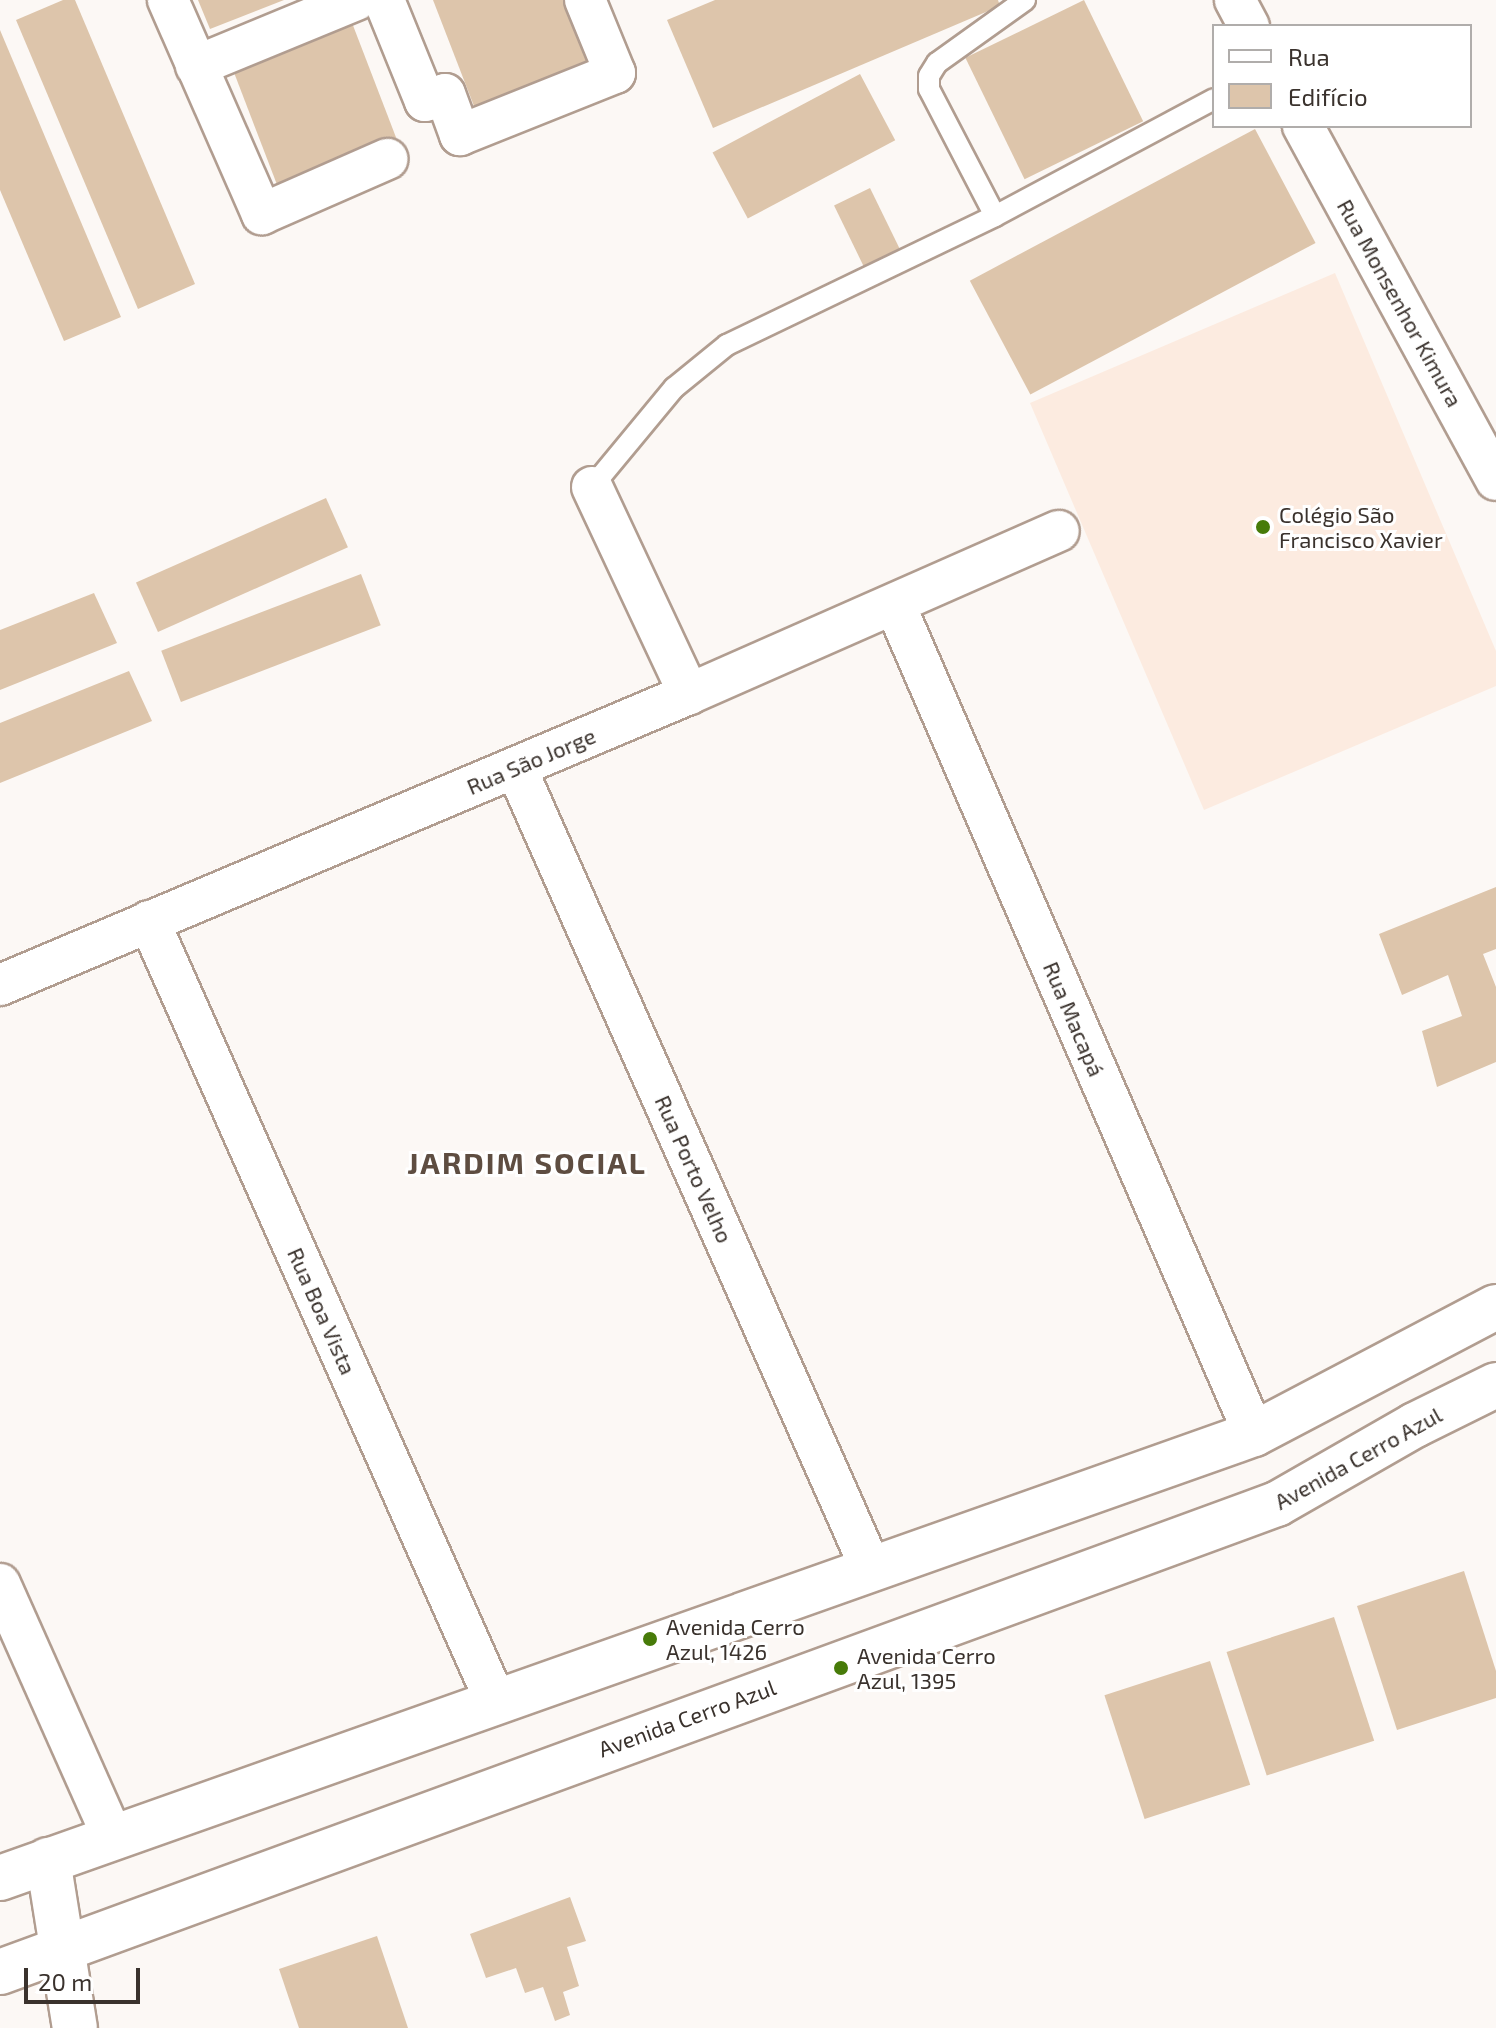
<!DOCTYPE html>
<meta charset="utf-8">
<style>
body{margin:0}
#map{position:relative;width:1496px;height:2028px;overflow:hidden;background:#fcf8f5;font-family:"Exo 2",sans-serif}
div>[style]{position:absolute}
.education>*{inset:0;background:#fcebe0}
.building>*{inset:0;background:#ddc5ab;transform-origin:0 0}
.roads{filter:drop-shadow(2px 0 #b19d90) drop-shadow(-2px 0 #b19d90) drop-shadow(0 2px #b19d90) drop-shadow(0 -2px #b19d90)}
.service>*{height:20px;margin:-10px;padding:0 10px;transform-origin:10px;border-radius:10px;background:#fff}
.minor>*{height:40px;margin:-20px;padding:0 20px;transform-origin:20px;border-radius:20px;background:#fff}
.tertiary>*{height:44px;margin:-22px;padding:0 22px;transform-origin:22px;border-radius:22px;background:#fff}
.secondary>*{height:44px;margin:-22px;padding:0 22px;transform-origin:22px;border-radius:22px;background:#fff}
.dots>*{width:22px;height:22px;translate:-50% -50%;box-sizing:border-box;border:4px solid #fff;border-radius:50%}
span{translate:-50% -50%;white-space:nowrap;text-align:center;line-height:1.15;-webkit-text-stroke:6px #fff;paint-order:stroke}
.street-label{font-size:22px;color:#3a322d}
.poi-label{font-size:22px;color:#3a322d}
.left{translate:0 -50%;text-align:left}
.district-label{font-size:30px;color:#5e4d41;font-weight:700;letter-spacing:2px}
.legend{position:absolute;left:1212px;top:24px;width:260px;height:104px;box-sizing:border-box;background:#fff;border:2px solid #b0adab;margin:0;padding:10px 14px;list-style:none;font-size:24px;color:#3a322d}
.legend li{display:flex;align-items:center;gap:16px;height:40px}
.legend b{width:40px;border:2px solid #b0adab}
.scale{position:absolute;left:24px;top:1968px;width:116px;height:36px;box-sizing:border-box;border:4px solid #3a322d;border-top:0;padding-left:10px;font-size:24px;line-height:28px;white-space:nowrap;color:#3a322d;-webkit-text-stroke:6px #fff;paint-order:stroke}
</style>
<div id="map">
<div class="education">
<div style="clip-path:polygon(1335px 273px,1496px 651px,1496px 686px,1204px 810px,1030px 403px)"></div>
</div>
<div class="building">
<div style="clip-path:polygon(63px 0,75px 0,195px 284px,138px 309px,16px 20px)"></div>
<div style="clip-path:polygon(198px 0,284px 0,210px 29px)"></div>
<div style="clip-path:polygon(433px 0,570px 0,598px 72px,479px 119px)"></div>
<div style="clip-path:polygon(715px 0,998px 0,1000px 6px,713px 128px,667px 20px)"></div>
<div style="left:1084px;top:0;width:135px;height:132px;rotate:64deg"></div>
<div style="left:349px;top:15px;width:138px;height:128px;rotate:69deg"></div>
<div style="clip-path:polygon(0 30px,121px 317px,64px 341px,0 190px)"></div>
<div style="left:860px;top:74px;width:75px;height:167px;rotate:62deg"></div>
<div style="left:1255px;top:129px;width:129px;height:323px;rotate:62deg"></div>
<div style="left:870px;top:188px;width:68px;height:40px;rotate:64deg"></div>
<div style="left:326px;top:498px;width:54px;height:208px;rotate:66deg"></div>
<div style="left:361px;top:574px;width:55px;height:214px;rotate:69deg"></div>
<div style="clip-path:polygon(94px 593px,117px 643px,0 690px,0 630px)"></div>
<div style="clip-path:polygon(129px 671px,152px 721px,0 783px,0 723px)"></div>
<div style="clip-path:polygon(1496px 887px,1496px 949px,1483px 954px,1496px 987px,1496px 1062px,1437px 1087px,1422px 1031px,1462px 1016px,1448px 975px,1402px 995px,1379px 934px)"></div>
<div style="clip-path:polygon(1464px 1571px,1496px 1671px,1496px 1698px,1397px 1730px,1357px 1606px)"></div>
<div style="left:1334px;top:1617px;width:130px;height:113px;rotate:72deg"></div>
<div style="left:1210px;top:1661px;width:130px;height:111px;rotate:72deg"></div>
<div style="clip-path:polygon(570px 1897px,586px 1941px,567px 1947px,579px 1986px,563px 1992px,570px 2015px,555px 2021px,543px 1987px,525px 1993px,516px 1968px,486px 1978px,470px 1934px)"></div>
<div style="clip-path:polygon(377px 1936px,408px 2028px,299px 2028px,279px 1969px)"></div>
</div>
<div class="roads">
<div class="service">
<div style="left:1025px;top:0;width:108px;rotate:144.4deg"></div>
<div style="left:937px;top:63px;width:15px;rotate:122deg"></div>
<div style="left:929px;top:76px;width:13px;rotate:90deg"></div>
<div style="left:929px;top:89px;width:143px;rotate:62.5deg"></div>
<div style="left:995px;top:216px;width:248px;rotate:-28.1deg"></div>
<div style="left:592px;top:487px;width:129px;rotate:-50.4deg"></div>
<div style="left:674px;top:388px;width:68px;rotate:-39.1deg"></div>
<div style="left:727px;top:345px;width:297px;rotate:-25.7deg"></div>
</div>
<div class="minor">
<div style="left:168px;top:0;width:234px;rotate:66.3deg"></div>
<div style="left:262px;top:214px;width:137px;rotate:-23.7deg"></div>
<div style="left:384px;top:0;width:109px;rotate:67.9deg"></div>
<div style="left:425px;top:101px;width:21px;rotate:-19deg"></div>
<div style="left:445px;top:94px;width:44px;rotate:69.9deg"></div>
<div style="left:460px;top:135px;width:167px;rotate:-21.8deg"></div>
<div style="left:615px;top:73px;width:79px;rotate:-112.3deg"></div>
<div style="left:1235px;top:0;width:30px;rotate:62deg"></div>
<div style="left:196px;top:66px;width:173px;rotate:-22.4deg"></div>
<div style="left:1303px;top:126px;width:403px;rotate:61.4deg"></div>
<div style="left:592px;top:487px;width:229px;rotate:64.9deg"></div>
<div style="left:895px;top:605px;width:903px;rotate:66.58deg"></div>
<div style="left:516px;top:768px;width:878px;rotate:66.09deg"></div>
<div style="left:149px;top:921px;width:852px;rotate:66.05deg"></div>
<div style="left:0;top:985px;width:748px;rotate:-22.9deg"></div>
<div style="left:689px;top:694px;width:404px;rotate:-23.8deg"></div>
<div style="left:0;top:1584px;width:276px;rotate:66deg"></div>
</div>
<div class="tertiary">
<div style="left:48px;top:1860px;width:170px;rotate:80.9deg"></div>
</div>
<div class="secondary">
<div style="left:0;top:1878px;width:1330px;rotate:-19.5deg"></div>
<div style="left:1254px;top:1434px;width:273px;rotate:-27.7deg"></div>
<div style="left:0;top:1972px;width:1360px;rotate:-20.13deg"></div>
<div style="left:1277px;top:1504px;width:159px;rotate:-29.8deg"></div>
<div style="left:1415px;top:1425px;width:90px;rotate:-26.3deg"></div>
</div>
</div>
<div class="dots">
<div style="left:1263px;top:527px;background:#477b09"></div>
<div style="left:650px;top:1639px;background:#477b09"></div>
<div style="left:841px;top:1668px;background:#477b09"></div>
</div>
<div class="street-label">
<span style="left:1400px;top:303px;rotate:61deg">Rua Monsenhor Kimura</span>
<span style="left:531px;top:761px;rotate:-23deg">Rua São Jorge</span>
<span style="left:1074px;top:1019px;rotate:67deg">Rua Macapá</span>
<span style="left:694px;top:1169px;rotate:66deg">Rua Porto Velho</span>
<span style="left:322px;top:1311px;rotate:66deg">Rua Boa Vista</span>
<span style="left:1358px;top:1458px;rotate:-29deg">Avenida Cerro Azul</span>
<span style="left:687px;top:1718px;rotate:-20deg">Avenida Cerro Azul</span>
</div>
<div class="poi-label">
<span class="left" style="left:1279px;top:527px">Colégio São<br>Francisco Xavier</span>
<span class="left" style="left:666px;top:1639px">Avenida Cerro<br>Azul, 1426</span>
<span class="left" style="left:857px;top:1668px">Avenida Cerro<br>Azul, 1395</span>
</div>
<div class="district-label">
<span style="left:527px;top:1162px">JARDIM SOCIAL</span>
</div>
<ul class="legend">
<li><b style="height:10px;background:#fff"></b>Rua</li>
<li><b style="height:22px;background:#ddc5ab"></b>Edifício</li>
</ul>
<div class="scale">20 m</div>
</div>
